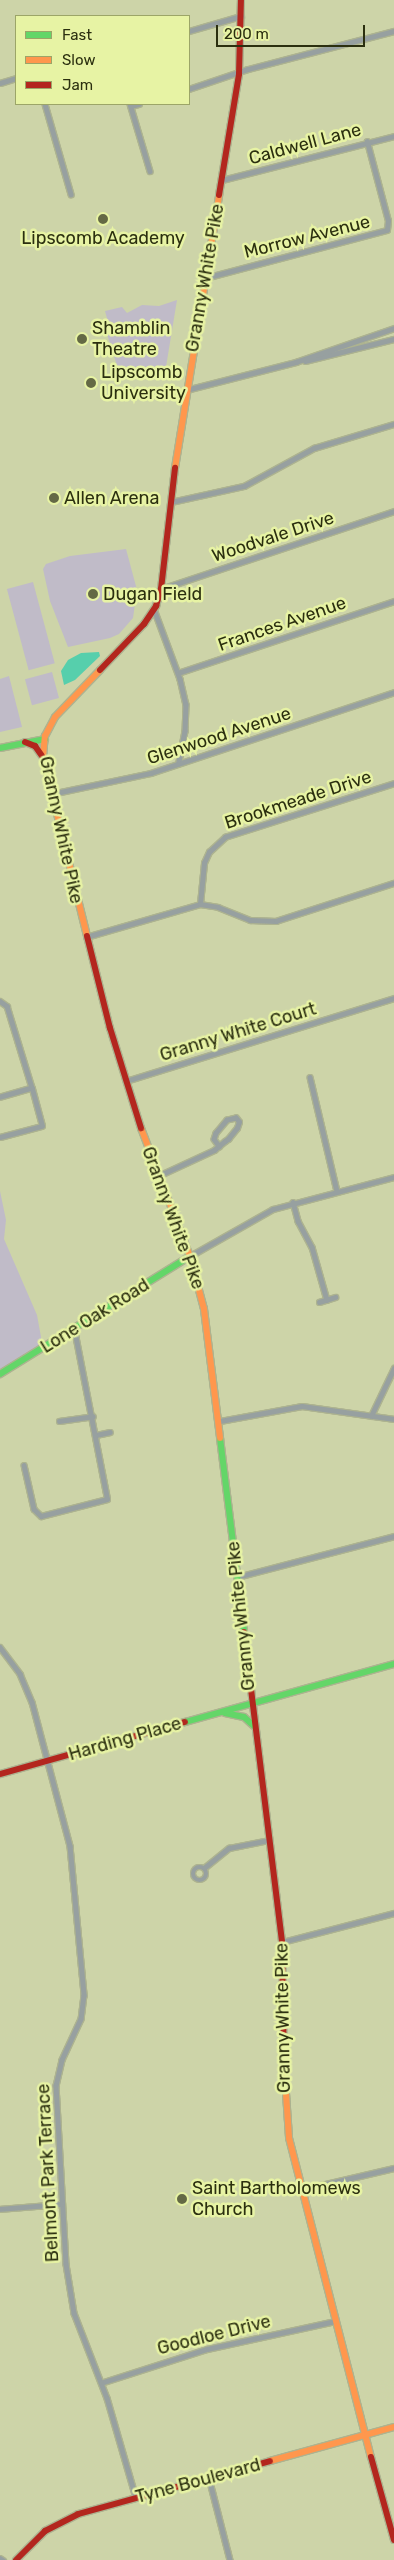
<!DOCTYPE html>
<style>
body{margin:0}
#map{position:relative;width:394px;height:2560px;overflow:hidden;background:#cdd4a8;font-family:Rubik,sans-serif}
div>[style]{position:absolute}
.green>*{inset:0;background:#c0bbc8;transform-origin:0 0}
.water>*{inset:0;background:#56cfac}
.roads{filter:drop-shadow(1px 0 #adb390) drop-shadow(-1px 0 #adb390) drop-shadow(0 1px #adb390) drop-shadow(0 -1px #adb390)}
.street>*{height:4.5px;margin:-2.25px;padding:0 2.25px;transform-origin:2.25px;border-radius:2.25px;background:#97a0a0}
.street>.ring{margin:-2.25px;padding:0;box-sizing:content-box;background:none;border:4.5px solid #97a0a0;border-radius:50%}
.fast>*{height:6px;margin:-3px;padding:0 3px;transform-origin:3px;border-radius:3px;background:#63d668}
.slow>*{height:6px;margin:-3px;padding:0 3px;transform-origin:3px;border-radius:3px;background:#ff974d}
.jam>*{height:6px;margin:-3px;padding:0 3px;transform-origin:3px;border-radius:3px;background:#b3261e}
.dots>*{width:14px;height:14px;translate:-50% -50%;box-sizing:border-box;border:2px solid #e7f3a4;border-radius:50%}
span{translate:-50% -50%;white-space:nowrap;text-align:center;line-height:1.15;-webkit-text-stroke:5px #e7f3a4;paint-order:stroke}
.street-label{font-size:18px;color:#2b2f0f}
.poi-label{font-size:18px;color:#2b2f0f}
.left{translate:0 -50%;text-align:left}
.legend{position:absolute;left:15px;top:15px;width:175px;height:90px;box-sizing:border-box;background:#e7f3a4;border:1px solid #9ca568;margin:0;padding:6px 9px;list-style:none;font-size:15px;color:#2b2f0f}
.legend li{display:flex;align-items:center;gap:10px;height:25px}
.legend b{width:25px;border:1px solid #9ca568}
.scale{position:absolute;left:216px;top:25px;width:149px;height:22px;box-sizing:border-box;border:2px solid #2b2f0f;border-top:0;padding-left:6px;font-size:15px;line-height:18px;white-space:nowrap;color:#2b2f0f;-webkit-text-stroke:4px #e7f3a4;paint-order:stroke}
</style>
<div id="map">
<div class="green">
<div style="clip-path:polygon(177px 300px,164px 379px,119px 372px,106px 331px,109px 326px,105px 311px,122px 307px,127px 313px,142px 305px,159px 306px)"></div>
<div style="clip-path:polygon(126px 549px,137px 590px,133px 618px,119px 634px,110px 638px,68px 647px,50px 601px,43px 569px,46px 564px,70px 556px)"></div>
<div style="left:33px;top:582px;width:84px;height:27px;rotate:75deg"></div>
<div style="left:52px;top:672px;width:27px;height:28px;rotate:75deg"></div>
<div style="clip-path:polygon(9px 676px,22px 727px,0 732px,0 679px)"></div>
<div style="clip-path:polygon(0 1191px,6px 1220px,4px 1239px,37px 1315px,43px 1348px,0 1374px)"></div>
</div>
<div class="water">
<div style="clip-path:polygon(99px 652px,100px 656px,75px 680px,64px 685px,61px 671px,68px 660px,81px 653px)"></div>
</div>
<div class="roads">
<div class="street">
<div style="left:189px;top:31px;width:54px;rotate:-16.1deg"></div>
<div style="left:0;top:83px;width:17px;rotate:-17deg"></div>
<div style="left:189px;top:89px;width:62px;rotate:-18.7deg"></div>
<div style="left:248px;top:69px;width:151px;rotate:-14.6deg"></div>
<div style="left:45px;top:104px;width:94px;rotate:73.9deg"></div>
<div style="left:130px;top:104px;width:70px;rotate:73.4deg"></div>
<div style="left:131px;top:106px;width:8px;rotate:-14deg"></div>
<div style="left:222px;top:180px;width:178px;rotate:-14.3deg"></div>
<div style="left:205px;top:278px;width:188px;rotate:-14.8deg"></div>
<div style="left:387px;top:230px;width:9px;rotate:-84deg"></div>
<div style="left:388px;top:221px;width:82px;rotate:-104.9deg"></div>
<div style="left:305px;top:361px;width:92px;rotate:-13.9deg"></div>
<div style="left:186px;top:390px;width:114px;rotate:-14.3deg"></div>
<div style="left:296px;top:362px;width:104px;rotate:-19.1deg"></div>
<div style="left:171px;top:502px;width:75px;rotate:-12.4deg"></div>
<div style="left:244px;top:486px;width:80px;rotate:-28.5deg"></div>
<div style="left:314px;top:448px;width:84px;rotate:-16.7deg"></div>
<div style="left:161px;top:589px;width:246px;rotate:-18.5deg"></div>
<div style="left:154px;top:609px;width:75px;rotate:69.6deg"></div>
<div style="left:180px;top:679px;width:26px;rotate:77deg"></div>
<div style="left:186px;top:704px;width:27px;rotate:92deg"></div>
<div style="left:185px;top:731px;width:33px;rotate:101deg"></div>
<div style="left:178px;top:673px;width:228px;rotate:-18.4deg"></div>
<div style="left:51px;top:794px;width:102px;rotate:-11.9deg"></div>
<div style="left:151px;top:773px;width:256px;rotate:-18.4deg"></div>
<div style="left:200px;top:904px;width:41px;rotate:-84.4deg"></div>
<div style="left:204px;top:863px;width:12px;rotate:-66deg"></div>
<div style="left:209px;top:852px;width:22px;rotate:-43deg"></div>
<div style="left:225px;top:837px;width:177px;rotate:-17.7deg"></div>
<div style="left:86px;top:937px;width:119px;rotate:-16.1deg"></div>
<div style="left:200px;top:904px;width:18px;rotate:9deg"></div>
<div style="left:218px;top:907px;width:35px;rotate:22deg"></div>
<div style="left:250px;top:920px;width:26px;rotate:2deg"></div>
<div style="left:276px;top:921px;width:124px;rotate:-17.9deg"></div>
<div style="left:0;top:1001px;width:9px;rotate:36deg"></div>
<div style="left:7px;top:1006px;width:86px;rotate:73deg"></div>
<div style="left:32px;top:1088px;width:33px;rotate:164deg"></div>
<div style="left:310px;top:1077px;width:117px;rotate:76.7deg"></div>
<div style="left:126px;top:1081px;width:281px;rotate:-17.2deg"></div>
<div style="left:0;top:1137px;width:43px;rotate:-14.7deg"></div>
<div style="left:42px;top:1126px;width:39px;rotate:-105deg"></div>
<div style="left:158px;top:1176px;width:62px;rotate:-24.9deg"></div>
<div style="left:214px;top:1150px;width:6px;rotate:-39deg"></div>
<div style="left:219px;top:1146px;width:8px;rotate:-40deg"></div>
<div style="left:225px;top:1141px;width:4px;rotate:-34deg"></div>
<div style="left:228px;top:1139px;width:14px;rotate:-51deg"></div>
<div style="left:237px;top:1128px;width:6px;rotate:-72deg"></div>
<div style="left:239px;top:1122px;width:5px;rotate:-127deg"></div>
<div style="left:236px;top:1118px;width:9px;rotate:167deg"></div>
<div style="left:227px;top:1120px;width:17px;rotate:130deg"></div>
<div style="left:216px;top:1133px;width:6px;rotate:108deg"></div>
<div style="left:214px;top:1139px;width:9px;rotate:54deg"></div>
<div style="left:293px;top:1202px;width:20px;rotate:75deg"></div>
<div style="left:298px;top:1221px;width:30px;rotate:62deg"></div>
<div style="left:312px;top:1247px;width:55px;rotate:74.2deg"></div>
<div style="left:190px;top:1256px;width:95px;rotate:-29.5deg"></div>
<div style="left:273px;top:1209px;width:125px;rotate:-14.8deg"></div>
<div style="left:319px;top:1302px;width:17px;rotate:-17deg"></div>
<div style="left:371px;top:1416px;width:53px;rotate:-64.4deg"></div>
<div style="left:59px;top:1421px;width:34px;rotate:-8deg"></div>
<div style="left:220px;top:1421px;width:83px;rotate:-10.4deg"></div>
<div style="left:302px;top:1406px;width:93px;rotate:8deg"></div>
<div style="left:96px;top:1435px;width:14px;rotate:-12deg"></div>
<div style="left:24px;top:1465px;width:45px;rotate:77.2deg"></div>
<div style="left:34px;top:1509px;width:10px;rotate:45deg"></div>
<div style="left:41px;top:1516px;width:68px;rotate:-14.4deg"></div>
<div style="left:107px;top:1499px;width:173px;rotate:-101deg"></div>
<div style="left:237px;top:1577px;width:162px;rotate:-14.6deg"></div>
<div style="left:0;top:1647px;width:34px;rotate:53deg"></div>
<div style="left:20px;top:1674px;width:30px;rotate:67deg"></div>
<div style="left:32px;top:1702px;width:149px;rotate:75.2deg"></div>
<div style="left:70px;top:1846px;width:150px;rotate:84.6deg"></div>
<div style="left:84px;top:1995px;width:24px;rotate:97deg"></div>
<div style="left:81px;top:2019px;width:45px;rotate:114.9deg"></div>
<div style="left:62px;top:2060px;width:26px;rotate:103deg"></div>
<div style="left:56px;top:2085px;width:179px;rotate:86.8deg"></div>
<div style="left:66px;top:2264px;width:50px;rotate:80.7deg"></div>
<div style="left:74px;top:2313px;width:91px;rotate:68.8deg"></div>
<div style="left:107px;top:2398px;width:104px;rotate:73.8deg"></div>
<div class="ring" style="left:193px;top:1867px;width:9.5px;height:9.5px"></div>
<div style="left:204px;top:1868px;width:32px;rotate:-39deg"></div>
<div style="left:229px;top:1848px;width:41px;rotate:-11.3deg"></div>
<div style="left:282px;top:1942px;width:116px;rotate:-14.5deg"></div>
<div style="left:300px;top:2190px;width:97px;rotate:-13.2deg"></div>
<div style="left:0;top:2209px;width:62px;rotate:-4.6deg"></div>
<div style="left:101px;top:2383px;width:111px;rotate:-17.8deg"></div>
<div style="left:207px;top:2349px;width:131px;rotate:-12.3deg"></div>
<div style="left:209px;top:2478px;width:85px;rotate:75.6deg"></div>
<div style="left:0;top:2558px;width:4px;rotate:34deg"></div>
</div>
<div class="fast">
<div style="left:0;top:748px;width:46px;rotate:-11.3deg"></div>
<div style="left:0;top:1374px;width:224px;rotate:-31.8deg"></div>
<div style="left:220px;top:1438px;width:195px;rotate:82.9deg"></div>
<div style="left:225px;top:1713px;width:19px;rotate:12deg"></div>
<div style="left:244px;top:1717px;width:13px;rotate:42deg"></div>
<div style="left:185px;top:1722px;width:217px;rotate:-15.5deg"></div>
</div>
<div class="slow">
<div style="left:175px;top:468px;width:277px;rotate:-80.8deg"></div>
<div style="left:87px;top:936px;width:184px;rotate:-103.8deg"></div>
<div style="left:43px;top:757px;width:21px;rotate:-85deg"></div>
<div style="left:45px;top:736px;width:21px;rotate:-62deg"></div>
<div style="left:55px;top:717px;width:65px;rotate:-46.2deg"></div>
<div style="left:141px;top:1128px;width:137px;rotate:69.1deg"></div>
<div style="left:190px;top:1256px;width:55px;rotate:75.2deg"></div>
<div style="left:204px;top:1309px;width:130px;rotate:82.9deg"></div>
<div style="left:284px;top:2064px;width:74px;rotate:86.1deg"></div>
<div style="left:289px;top:2138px;width:329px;rotate:75.6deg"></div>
<div style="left:270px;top:2461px;width:129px;rotate:-15.3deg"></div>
</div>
<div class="jam">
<div style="left:219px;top:195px;width:123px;rotate:-80.6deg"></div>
<div style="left:239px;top:74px;width:74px;rotate:-88.5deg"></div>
<div style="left:100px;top:670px;width:64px;rotate:-46.3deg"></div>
<div style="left:144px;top:624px;width:22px;rotate:-56deg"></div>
<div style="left:156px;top:606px;width:18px;rotate:-74deg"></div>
<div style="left:161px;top:589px;width:122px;rotate:-83.4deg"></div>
<div style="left:25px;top:742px;width:11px;rotate:22deg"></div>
<div style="left:35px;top:746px;width:12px;rotate:55deg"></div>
<div style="left:87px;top:936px;width:95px;rotate:76deg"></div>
<div style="left:110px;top:1028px;width:105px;rotate:72.8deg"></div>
<div style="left:244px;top:1632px;width:312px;rotate:83deg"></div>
<div style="left:282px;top:1942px;width:122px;rotate:89.1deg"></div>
<div style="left:0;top:1774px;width:192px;rotate:-15.7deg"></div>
<div style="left:371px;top:2457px;width:86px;rotate:74.5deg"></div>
<div style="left:16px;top:2560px;width:41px;rotate:-45deg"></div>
<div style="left:45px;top:2531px;width:37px;rotate:-27deg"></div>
<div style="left:78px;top:2514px;width:199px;rotate:-15.4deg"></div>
</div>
</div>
<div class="dots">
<div style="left:103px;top:219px;background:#646945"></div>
<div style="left:82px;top:339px;background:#646945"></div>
<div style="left:91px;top:383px;background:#646945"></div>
<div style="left:54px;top:498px;background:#646945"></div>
<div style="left:93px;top:594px;background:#646945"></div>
<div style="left:182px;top:2199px;background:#646945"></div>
</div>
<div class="street-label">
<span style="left:305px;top:144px;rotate:-15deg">Caldwell Lane</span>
<span style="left:307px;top:237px;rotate:-14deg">Morrow Avenue</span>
<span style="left:205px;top:278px;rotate:-80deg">Granny White Pike</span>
<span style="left:273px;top:537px;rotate:-18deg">Woodvale Drive</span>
<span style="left:282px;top:624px;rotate:-19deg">Frances Avenue</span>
<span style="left:219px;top:736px;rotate:-18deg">Glenwood Avenue</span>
<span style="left:298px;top:800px;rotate:-18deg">Brookmeade Drive</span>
<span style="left:61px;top:830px;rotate:78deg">Granny White Pike</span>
<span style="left:238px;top:1032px;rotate:-17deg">Granny White Court</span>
<span style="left:173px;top:1218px;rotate:70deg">Granny White Pike</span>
<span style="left:95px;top:1316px;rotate:-32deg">Lone Oak Road</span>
<span style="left:241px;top:1616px;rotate:-96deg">Granny White Pike</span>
<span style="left:125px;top:1739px;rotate:-16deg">Harding Place</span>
<span style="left:283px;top:2018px;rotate:-91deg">Granny White Pike</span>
<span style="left:48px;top:2173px;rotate:-93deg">Belmont Park Terrace</span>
<span style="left:214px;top:2335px;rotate:-14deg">Goodloe Drive</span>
<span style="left:198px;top:2481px;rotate:-15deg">Tyne Boulevard</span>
</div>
<div class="poi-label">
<span style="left:103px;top:238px">Lipscomb Academy</span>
<span class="left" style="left:92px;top:339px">Shamblin<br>Theatre</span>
<span class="left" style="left:101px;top:383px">Lipscomb<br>University</span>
<span class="left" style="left:64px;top:498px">Allen Arena</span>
<span class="left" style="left:103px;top:594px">Dugan Field</span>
<span class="left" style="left:192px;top:2199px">Saint Bartholomews<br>Church</span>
</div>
<ul class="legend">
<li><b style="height:6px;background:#63d668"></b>Fast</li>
<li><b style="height:6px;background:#ff974d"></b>Slow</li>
<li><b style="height:6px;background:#b3261e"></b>Jam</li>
</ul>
<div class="scale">200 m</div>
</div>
